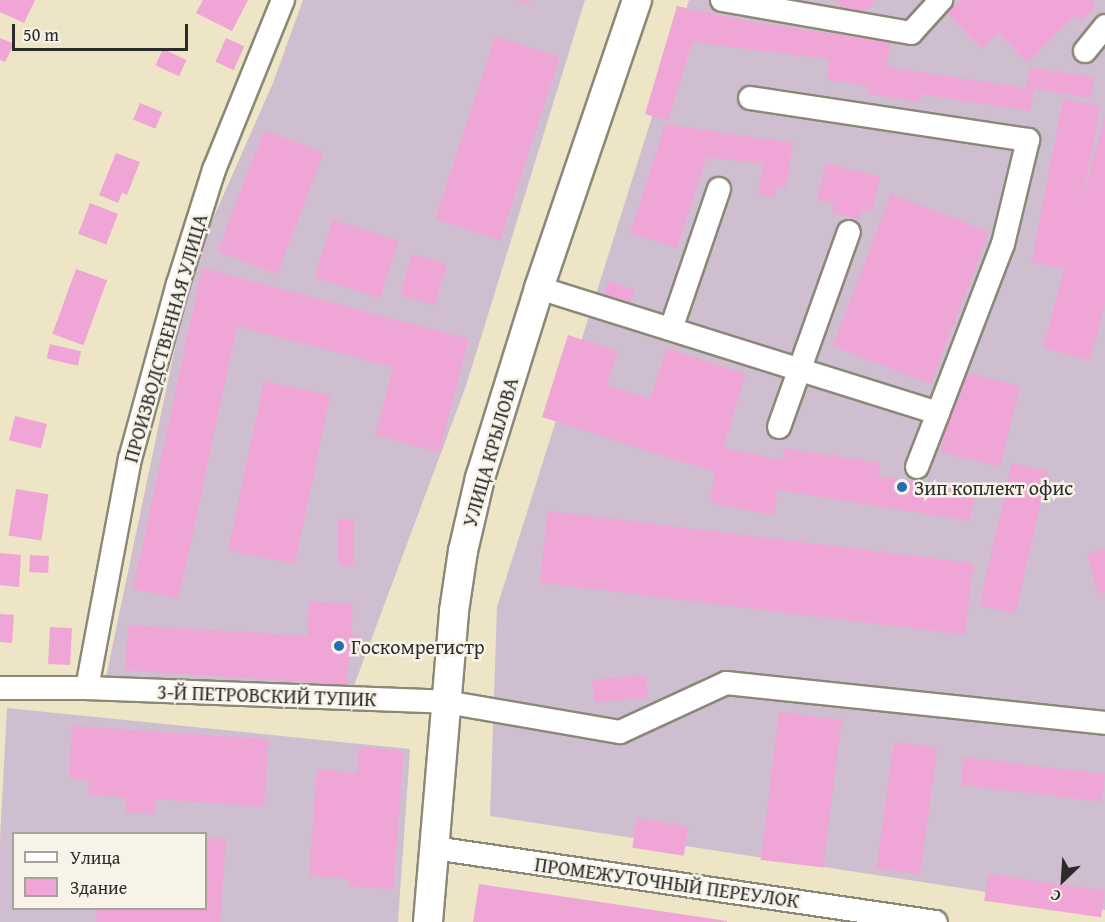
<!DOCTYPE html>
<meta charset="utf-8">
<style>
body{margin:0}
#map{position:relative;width:1105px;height:922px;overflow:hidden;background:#eee4c6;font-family:"Gentium Book Plus",serif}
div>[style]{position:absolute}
.industrial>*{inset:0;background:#cebed0}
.building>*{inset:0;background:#efa6d6;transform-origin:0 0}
.roads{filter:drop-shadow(2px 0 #8c8878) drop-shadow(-2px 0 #8c8878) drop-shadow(0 2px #8c8878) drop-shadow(0 -2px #8c8878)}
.minor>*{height:22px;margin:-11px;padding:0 11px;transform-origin:11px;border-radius:11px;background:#fff}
.major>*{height:28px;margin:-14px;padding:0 14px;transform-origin:14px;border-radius:14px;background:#fff}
.dots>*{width:16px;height:16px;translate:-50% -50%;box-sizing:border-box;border:3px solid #f7f3e8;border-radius:50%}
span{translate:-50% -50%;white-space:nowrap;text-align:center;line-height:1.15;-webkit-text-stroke:5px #f7f3e8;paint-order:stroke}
.street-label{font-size:20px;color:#2b2b2b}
.poi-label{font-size:20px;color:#2b2b2b}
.left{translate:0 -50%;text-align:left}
.legend{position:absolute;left:12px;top:832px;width:195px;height:78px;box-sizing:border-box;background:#f7f3e8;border:2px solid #a5a39c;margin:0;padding:8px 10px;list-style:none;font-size:18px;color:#2b2b2b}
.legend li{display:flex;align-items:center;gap:12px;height:30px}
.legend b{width:30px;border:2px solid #a5a39c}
.north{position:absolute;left:1033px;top:850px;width:60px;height:60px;-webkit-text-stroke:4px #f7f3e8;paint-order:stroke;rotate:205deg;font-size:16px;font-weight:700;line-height:24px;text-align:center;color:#2b2b2b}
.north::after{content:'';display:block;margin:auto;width:21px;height:27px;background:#2b2b2b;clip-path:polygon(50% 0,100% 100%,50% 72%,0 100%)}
.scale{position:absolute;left:12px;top:24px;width:176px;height:27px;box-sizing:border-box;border:3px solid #2b2b2b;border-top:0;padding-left:8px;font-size:18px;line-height:21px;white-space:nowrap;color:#2b2b2b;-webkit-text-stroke:4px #f7f3e8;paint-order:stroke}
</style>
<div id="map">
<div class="industrial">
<div style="clip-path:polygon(303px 0,585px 0,466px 386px,352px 691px,106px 677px,192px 266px,273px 83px)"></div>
<div style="clip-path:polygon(689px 0,1105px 0,1105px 910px,490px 816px,497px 607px)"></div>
<div style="clip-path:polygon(evenodd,7px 708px,410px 749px,398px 922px,0 922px,0 840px,7px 708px,14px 834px,206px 834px,206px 908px,14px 908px,14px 834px)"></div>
</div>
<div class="building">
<div style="clip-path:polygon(0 0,35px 0,24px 23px,0 12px)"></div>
<div style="clip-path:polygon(203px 0,248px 0,232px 31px,196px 13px)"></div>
<div style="clip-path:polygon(516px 0,530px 0,528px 5px)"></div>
<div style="clip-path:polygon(835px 0,876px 0,855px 21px)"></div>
<div style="clip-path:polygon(961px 0,1092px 0,1095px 7px,1081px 21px,1076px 15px,1027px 62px,998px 33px,982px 49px,947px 13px)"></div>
<div style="clip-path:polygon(677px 6px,747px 21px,890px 42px,887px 67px,1026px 88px,1030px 68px,1095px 77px,1091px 98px,1034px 89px,1030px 111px,921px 94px,920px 102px,867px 94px,868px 86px,827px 80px,829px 59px,692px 42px,668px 121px,645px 114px)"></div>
<div style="left:495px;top:36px;width:68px;height:193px;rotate:18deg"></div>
<div style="clip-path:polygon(0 38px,14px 44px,5px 62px,0 60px)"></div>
<div style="left:226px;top:38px;width:20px;height:26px;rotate:24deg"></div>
<div style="left:163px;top:49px;width:26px;height:18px;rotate:25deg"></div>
<div style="left:1063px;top:99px;width:38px;height:166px;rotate:11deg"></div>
<div style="left:140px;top:103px;width:24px;height:18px;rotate:22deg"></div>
<div style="clip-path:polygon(1105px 115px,1105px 302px,1090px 360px,1043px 348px)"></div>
<div style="clip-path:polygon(665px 124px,793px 143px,786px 188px,776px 187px,774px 198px,758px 195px,763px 164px,707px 157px,677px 248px,630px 233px)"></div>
<div style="left:264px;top:130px;width:64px;height:130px;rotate:21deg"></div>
<div style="clip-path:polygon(116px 153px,140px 162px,127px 195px,122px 193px,118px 203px,99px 195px)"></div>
<div style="clip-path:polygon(826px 163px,880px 176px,872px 213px,862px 210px,860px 219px,832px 213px,834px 204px,817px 200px)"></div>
<div style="left:891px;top:194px;width:105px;height:163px;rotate:21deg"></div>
<div style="left:90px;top:203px;width:30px;height:33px;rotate:21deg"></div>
<div style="left:333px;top:220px;width:69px;height:60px;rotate:18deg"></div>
<div style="left:412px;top:254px;width:36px;height:43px;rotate:16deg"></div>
<div style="clip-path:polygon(202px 268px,469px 339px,439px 452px,375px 435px,393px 367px,237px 326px,179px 598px,133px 589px)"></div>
<div style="left:76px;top:269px;width:33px;height:69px;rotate:20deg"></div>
<div style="left:608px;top:281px;width:28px;height:19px;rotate:18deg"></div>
<div style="clip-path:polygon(568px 335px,618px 351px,607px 385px,650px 399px,667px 348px,746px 374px,723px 448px,782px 460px,784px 448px,880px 463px,878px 476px,975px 491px,970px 521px,778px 490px,774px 515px,711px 503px,714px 472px,542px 417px)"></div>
<div style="left:50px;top:344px;width:32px;height:15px;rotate:13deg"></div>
<div style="left:960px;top:371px;width:62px;height:83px;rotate:14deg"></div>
<div style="left:264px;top:381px;width:68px;height:173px;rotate:12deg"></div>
<div style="left:15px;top:416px;width:33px;height:25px;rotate:14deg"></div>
<div style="left:1012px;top:463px;width:37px;height:146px;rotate:13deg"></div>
<div style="left:16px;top:489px;width:33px;height:47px;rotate:9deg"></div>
<div style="left:548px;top:511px;width:429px;height:72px;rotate:7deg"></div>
<div style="left:338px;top:519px;width:15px;height:46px"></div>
<div style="clip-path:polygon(1105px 549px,1105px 592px,1098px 594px,1087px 554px)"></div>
<div style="clip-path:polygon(0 553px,21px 555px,19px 587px,0 585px)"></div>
<div style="left:30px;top:555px;width:19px;height:17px;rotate:3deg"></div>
<div style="clip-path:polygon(309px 601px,353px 604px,351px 634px,360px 635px,358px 658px,349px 657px,347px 685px,125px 670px,128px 625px,307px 636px)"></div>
<div style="left:0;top:614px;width:14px;height:28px;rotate:4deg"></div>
<div style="left:50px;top:627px;width:22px;height:37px;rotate:3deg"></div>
<div style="left:646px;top:675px;width:23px;height:54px;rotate:85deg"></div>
<div style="left:779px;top:712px;width:63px;height:149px;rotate:7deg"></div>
<div style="clip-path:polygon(72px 726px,269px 739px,264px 807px,156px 799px,155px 814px,125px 812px,126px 797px,88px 795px,89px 780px,69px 778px)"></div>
<div style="left:894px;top:742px;width:44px;height:127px;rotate:8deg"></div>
<div style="clip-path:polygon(359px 747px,404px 751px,393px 889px,348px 886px,348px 879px,309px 875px,317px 769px,357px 773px)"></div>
<div style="left:964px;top:757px;width:142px;height:28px;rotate:7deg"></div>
<div style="left:637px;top:818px;width:52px;height:30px;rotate:9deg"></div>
<div style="clip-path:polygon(206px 838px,226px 839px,220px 922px,96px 922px,97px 908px,206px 908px)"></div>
<div style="left:988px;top:874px;width:118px;height:27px;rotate:8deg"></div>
<div style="clip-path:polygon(479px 884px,727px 921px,727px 922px,473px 922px)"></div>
</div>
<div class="roads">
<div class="minor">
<div style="left:722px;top:0;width:192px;rotate:9.9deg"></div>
<div style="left:911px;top:33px;width:45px;rotate:-47.7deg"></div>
<div style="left:1085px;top:51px;width:32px;rotate:-51deg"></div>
<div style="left:539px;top:288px;width:418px;rotate:17.4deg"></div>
<div style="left:938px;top:413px;width:181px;rotate:-69deg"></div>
<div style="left:1003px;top:244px;width:107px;rotate:-76.5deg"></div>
<div style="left:1028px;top:140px;width:281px;rotate:-171.4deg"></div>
<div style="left:671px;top:329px;width:148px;rotate:-71.1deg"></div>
<div style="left:779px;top:427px;width:207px;rotate:-70.3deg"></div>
<div style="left:917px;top:467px;width:58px;rotate:-68.7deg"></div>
<div style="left:0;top:688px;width:87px"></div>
<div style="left:87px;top:688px;width:359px;rotate:2.2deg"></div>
<div style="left:446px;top:702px;width:177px;rotate:9.8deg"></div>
<div style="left:620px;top:732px;width:117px;rotate:-24.8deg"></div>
<div style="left:726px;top:683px;width:381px;rotate:6deg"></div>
<div style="left:87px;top:688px;width:233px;rotate:-79.4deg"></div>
<div style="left:130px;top:459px;width:181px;rotate:-74.7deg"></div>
<div style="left:178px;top:284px;width:120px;rotate:-72.5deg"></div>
<div style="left:214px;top:170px;width:183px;rotate:-67.9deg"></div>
<div style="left:434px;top:848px;width:507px;rotate:8.39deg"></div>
</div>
<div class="major">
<div style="left:428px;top:922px;width:312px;rotate:-85.2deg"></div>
<div style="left:454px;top:611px;width:61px;rotate:-81.5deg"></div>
<div style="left:463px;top:551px;width:75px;rotate:-76.9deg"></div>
<div style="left:480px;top:478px;width:199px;rotate:-72.7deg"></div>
<div style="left:539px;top:288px;width:304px;rotate:-71.2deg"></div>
</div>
</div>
<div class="dots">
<div style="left:902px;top:487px;background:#1f6fb2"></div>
<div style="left:339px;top:646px;background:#1f6fb2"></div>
</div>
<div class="street-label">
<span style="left:165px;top:338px;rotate:-74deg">ПРОИЗВОДСТВЕННАЯ УЛИЦА</span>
<span style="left:490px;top:452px;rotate:-74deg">УЛИЦА КРЫЛОВА</span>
<span style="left:267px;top:695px;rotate:2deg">3-Й ПЕТРОВСКИЙ ТУПИК</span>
<span style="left:667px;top:882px;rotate:8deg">ПРОМЕЖУТОЧНЫЙ ПЕРЕУЛОК</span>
</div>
<div class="poi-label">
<span class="left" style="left:914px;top:487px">Зип коплект офис</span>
<span class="left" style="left:351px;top:646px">Госкомрегистр</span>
</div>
<ul class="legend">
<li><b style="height:8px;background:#fff"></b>Улица</li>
<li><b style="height:16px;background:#efa6d6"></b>Здание</li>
</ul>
<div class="north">С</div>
<div class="scale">50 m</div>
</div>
